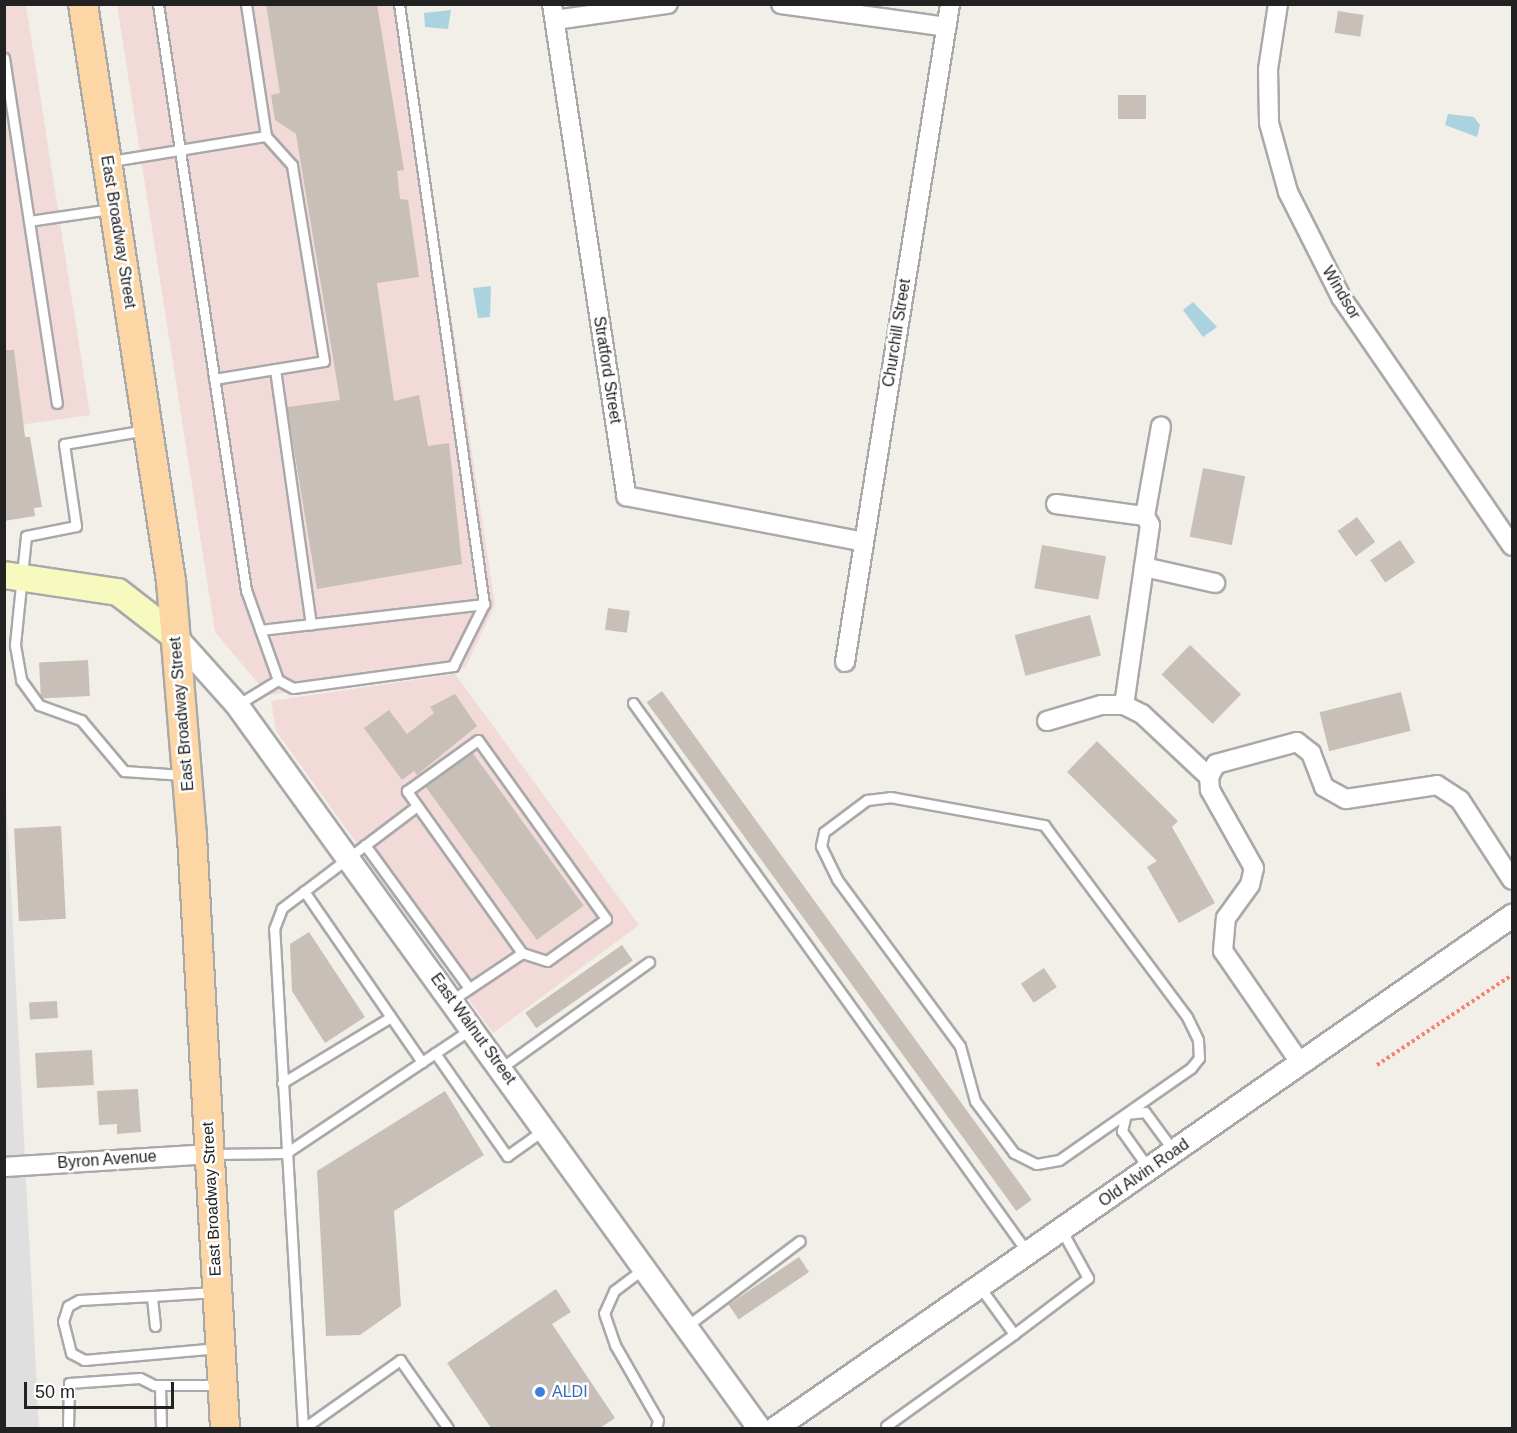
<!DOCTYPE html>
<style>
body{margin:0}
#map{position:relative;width:1517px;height:1433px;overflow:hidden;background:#f2efe9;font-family:Arial,sans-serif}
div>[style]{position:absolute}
.residential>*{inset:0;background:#e0dfdf}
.commercial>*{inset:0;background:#f2dad9}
.water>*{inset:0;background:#aad3df}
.building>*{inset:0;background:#c7bfb8;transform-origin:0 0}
.path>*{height:4px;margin-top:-2px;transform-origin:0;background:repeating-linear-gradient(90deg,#fa8072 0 3px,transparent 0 6px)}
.roads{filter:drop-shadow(2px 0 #a9a9a9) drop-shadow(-2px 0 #a9a9a9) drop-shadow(0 2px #a9a9a9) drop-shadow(0 -2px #a9a9a9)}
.service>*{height:9px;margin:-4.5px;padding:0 4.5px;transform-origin:4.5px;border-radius:4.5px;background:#fff}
.minor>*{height:18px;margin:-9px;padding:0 9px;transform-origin:9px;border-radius:9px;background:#fff}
.tertiary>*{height:22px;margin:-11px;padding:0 11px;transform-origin:11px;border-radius:11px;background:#fff}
.secondary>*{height:26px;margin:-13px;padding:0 13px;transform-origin:13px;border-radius:13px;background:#f7fabf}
.primary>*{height:28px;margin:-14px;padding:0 14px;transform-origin:14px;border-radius:14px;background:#fcd6a4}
.dots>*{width:16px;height:16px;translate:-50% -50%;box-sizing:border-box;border:3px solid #fff;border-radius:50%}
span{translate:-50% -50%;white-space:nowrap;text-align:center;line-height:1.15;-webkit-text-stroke:5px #fff;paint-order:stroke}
.street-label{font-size:16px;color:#222}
.shop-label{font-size:16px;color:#366cbe}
.left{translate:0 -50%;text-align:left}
.frame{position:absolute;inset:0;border:6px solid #222;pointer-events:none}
.scale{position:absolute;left:24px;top:1382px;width:150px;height:27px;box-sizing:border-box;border:3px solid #222;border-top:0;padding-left:8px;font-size:18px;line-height:21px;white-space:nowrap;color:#222;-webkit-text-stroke:4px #fff;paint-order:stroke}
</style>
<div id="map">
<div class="residential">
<div style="clip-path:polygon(5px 777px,39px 1428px,5px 1428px)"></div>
</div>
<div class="commercial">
<div style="clip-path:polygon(4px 5px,26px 5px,90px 415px,5px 427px)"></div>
<div style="clip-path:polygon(117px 5px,404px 5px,495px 605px,465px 668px,268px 695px,215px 632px)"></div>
<div style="clip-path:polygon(455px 674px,639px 925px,493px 1033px,276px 731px,271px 701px)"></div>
</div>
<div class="water">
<div style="clip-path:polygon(451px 10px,448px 29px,425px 27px,424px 13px)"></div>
<div style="clip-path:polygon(1448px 114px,1474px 117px,1480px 125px,1477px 137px,1445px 125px)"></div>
<div style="clip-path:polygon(491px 286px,490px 317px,478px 318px,473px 288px)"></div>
<div style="clip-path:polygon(1193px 302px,1217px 327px,1203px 337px,1183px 310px)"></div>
</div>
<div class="building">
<div style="clip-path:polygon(266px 4px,377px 4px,404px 170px,397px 171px,400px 199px,408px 200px,419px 277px,377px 283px,394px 401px,419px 395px,428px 446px,449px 443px,462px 564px,317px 589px,287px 407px,340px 400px,296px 134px,275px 120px,271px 95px,280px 93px)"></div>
<div style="left:1338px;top:11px;width:26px;height:22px;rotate:9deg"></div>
<div style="left:1118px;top:95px;width:28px;height:24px"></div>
<div style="clip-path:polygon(4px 350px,14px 350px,25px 437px,30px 437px,42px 507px,34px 508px,35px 516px,4px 521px)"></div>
<div style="left:1203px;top:468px;width:43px;height:70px;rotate:11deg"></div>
<div style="left:1357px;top:517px;width:31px;height:24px;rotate:54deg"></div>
<div style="left:1400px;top:540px;width:27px;height:36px;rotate:56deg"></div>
<div style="left:1042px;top:545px;width:65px;height:44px;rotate:10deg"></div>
<div style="left:608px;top:608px;width:22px;height:22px;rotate:8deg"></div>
<div style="left:1090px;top:615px;width:42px;height:78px;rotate:75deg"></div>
<div style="left:1190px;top:645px;width:71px;height:41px;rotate:44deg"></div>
<div style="left:88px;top:660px;width:36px;height:49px;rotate:87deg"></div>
<div style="left:662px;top:691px;width:629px;height:19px;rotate:54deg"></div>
<div style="left:1401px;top:692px;width:40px;height:84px;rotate:76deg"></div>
<div style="clip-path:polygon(455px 694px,477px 726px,417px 775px,414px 771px,402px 780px,364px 728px,389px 710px,407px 734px,434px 713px,430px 707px)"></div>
<div style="clip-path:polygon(1097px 741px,1178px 821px,1172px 827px,1215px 903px,1179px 923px,1147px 867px,1157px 861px,1067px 772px)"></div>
<div style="left:472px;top:752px;width:190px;height:58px;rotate:54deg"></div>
<div style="left:61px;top:826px;width:93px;height:47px;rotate:87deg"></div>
<div style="clip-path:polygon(309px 932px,365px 1017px,325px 1043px,292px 991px,290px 944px)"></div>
<div style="left:622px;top:945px;width:19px;height:118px;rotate:55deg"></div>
<div style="left:1044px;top:968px;width:23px;height:28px;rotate:56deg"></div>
<div style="left:57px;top:1001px;width:17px;height:28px;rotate:87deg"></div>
<div style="left:92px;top:1050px;width:35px;height:57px;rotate:87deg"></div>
<div style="clip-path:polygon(138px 1089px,141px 1132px,117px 1134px,117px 1124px,99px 1125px,97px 1091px)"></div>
<div style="clip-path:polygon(445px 1091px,484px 1155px,394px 1211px,401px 1306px,360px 1335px,326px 1336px,317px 1171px)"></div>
<div style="left:799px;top:1257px;width:18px;height:85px;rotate:56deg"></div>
<div style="clip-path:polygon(556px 1289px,571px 1312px,552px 1324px,615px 1418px,600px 1428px,491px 1428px,447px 1363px)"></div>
</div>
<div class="path">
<div style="left:1377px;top:1065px;width:162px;rotate:-33.7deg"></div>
</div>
<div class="roads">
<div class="service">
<div style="left:158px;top:4px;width:593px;rotate:81.46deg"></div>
<div style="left:246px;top:590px;width:96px;rotate:70.4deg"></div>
<div style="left:278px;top:680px;width:48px;rotate:148.6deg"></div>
<div style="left:4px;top:58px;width:349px;rotate:81.3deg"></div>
<div style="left:111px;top:161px;width:157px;rotate:-9.2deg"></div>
<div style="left:29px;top:221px;width:82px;rotate:-8.4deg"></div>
<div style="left:275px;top:369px;width:258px;rotate:82deg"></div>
<div style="left:214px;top:379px;width:111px;rotate:-9.3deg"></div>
<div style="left:324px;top:361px;width:199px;rotate:-99.3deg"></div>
<div style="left:292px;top:165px;width:39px;rotate:-132deg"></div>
<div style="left:266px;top:136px;width:134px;rotate:-98.6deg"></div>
<div style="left:146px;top:430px;width:83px;rotate:170.3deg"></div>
<div style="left:64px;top:444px;width:83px;rotate:81.7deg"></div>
<div style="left:76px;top:526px;width:51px;rotate:168.7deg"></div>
<div style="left:26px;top:536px;width:110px;rotate:95.8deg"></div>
<div style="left:15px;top:645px;width:36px;rotate:80deg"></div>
<div style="left:21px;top:680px;width:31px;rotate:54deg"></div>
<div style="left:39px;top:705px;width:45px;rotate:19.7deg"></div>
<div style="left:81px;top:720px;width:67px;rotate:49.9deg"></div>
<div style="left:124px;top:771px;width:59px;rotate:3.9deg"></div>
<div style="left:260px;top:630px;width:226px;rotate:-6.6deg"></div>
<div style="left:278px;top:680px;width:17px;rotate:28deg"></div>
<div style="left:293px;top:688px;width:162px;rotate:-7.8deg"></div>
<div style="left:453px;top:666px;width:69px;rotate:-63.4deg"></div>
<div style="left:484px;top:604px;width:606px;rotate:-98.06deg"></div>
<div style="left:633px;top:703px;width:676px;rotate:54.33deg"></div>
<div style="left:890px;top:797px;width:157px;rotate:10.3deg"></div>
<div style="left:1044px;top:825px;width:239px;rotate:53.3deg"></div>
<div style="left:1187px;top:1017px;width:25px;rotate:64deg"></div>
<div style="left:1198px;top:1040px;width:18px;rotate:87deg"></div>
<div style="left:1199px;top:1058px;width:13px;rotate:129deg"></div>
<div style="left:1191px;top:1068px;width:161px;rotate:145.1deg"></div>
<div style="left:1059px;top:1160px;width:23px;rotate:170deg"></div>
<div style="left:1036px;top:1164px;width:25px;rotate:-153deg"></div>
<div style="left:1014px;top:1153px;width:65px;rotate:-126.9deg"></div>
<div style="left:975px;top:1101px;width:57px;rotate:-105.3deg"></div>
<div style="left:960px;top:1046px;width:207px;rotate:-126.4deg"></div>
<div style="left:837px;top:879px;width:37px;rotate:-116deg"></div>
<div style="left:821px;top:846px;width:14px;rotate:-78deg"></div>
<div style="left:824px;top:832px;width:54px;rotate:-36.7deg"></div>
<div style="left:867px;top:800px;width:23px;rotate:-7deg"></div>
<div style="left:365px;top:845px;width:177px;rotate:54deg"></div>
<div style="left:304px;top:891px;width:208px;rotate:55.4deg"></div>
<div style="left:452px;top:1000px;width:84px;rotate:-33.9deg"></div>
<div style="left:522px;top:953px;width:199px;rotate:-125.4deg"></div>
<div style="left:407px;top:791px;width:87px;rotate:-35.7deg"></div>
<div style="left:478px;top:740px;width:220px;rotate:54.4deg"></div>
<div style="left:606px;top:919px;width:72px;rotate:144.6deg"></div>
<div style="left:547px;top:961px;width:26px;rotate:-162deg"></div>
<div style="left:435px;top:1053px;width:126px;rotate:55deg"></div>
<div style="left:507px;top:1156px;width:47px;rotate:-35.4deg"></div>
<div style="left:501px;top:1068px;width:182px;rotate:-35.6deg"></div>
<div style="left:282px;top:1083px;width:127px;rotate:-31.2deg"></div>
<div style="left:212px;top:1154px;width:74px;rotate:-0.8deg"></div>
<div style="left:286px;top:1153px;width:221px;rotate:-33.8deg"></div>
<div style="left:1149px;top:1169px;width:47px;rotate:-125.4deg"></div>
<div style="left:1122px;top:1131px;width:17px;rotate:-77deg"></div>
<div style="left:1126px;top:1114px;width:19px;rotate:-6deg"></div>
<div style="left:1145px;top:1112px;width:47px;rotate:53.6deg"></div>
<div style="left:643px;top:1269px;width:36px;rotate:143deg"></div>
<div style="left:614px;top:1291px;width:24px;rotate:114deg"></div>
<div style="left:604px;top:1313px;width:34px;rotate:71deg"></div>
<div style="left:615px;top:1345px;width:86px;rotate:60.2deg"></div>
<div style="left:658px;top:1420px;width:8px;rotate:104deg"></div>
<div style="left:152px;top:1296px;width:63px;rotate:-3.6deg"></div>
<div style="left:155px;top:1326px;width:30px;rotate:-96deg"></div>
<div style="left:152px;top:1296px;width:73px;rotate:176.9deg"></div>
<div style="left:79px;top:1300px;width:13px;rotate:151deg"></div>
<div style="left:68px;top:1306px;width:16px;rotate:108deg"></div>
<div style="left:63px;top:1321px;width:33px;rotate:76deg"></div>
<div style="left:71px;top:1353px;width:15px;rotate:28deg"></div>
<div style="left:84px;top:1360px;width:135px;rotate:-5.1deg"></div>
<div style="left:687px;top:1326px;width:141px;rotate:-37deg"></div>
<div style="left:1014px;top:1334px;width:93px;rotate:-37.1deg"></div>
<div style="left:1088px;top:1278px;width:54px;rotate:-119deg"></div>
<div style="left:160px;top:1385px;width:43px;rotate:88.7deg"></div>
<div style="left:886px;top:1426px;width:158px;rotate:-35.7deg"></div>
<div style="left:1014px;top:1334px;width:58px;rotate:-125.9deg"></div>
<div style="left:68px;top:1428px;width:45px;rotate:-88.7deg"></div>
<div style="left:69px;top:1383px;width:71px;rotate:-4deg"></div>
<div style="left:140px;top:1378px;width:16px;rotate:27deg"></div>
<div style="left:154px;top:1385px;width:67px"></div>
<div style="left:303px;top:1428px;width:500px;rotate:-93.3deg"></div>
<div style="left:274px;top:929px;width:22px;rotate:-69deg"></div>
<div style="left:282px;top:908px;width:169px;rotate:-37.1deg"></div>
<div style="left:304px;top:1428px;width:118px;rotate:-35.3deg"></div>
<div style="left:400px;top:1360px;width:83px;rotate:54.8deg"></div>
</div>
<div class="minor">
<div style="left:552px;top:4px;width:498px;rotate:81.4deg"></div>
<div style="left:626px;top:496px;width:242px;rotate:10.9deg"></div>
<div style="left:781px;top:4px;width:167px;rotate:7.9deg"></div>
<div style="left:1278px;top:4px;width:66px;rotate:98.7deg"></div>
<div style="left:1268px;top:69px;width:54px;rotate:88.9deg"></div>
<div style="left:1269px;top:123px;width:72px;rotate:74.6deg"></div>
<div style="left:1288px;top:192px;width:118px;rotate:63.2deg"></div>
<div style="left:1341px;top:297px;width:302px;rotate:55.5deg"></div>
<div style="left:555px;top:20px;width:114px;rotate:-8.1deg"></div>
<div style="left:1056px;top:504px;width:90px;rotate:7.7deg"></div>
<div style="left:1145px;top:516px;width:10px;rotate:61deg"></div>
<div style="left:1150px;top:525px;width:182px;rotate:98.2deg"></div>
<div style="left:1145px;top:516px;width:91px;rotate:-79.9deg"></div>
<div style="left:1144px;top:567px;width:73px;rotate:12.7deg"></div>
<div style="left:845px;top:662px;width:666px;rotate:-80.93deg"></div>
<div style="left:1047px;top:721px;width:56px;rotate:-16.5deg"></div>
<div style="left:1101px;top:705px;width:23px"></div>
<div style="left:1124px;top:705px;width:20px;rotate:27deg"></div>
<div style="left:1142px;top:714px;width:92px;rotate:43.2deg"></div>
<div style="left:1301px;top:1064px;width:137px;rotate:-124.6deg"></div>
<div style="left:1223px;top:951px;width:33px;rotate:-85deg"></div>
<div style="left:1226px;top:918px;width:41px;rotate:-54deg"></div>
<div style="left:1250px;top:885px;width:17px;rotate:-77deg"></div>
<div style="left:1254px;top:868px;width:90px;rotate:-119.4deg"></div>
<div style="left:1210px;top:790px;width:13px;rotate:-94deg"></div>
<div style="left:1209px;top:777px;width:15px;rotate:-62deg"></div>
<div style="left:1216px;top:764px;width:84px;rotate:-15.2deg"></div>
<div style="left:1297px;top:742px;width:18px;rotate:38deg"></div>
<div style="left:1311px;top:753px;width:36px;rotate:69deg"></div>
<div style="left:1324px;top:787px;width:25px;rotate:29deg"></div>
<div style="left:1346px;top:799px;width:92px;rotate:-8.7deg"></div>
<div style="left:1437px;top:785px;width:27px;rotate:33deg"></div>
<div style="left:1460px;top:800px;width:95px;rotate:57deg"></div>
<div style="left:4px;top:1167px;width:206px;rotate:-3.6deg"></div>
</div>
<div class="tertiary">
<div style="left:176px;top:637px;width:91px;rotate:48.1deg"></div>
<div style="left:237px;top:705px;width:892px;rotate:54.17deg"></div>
<div style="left:776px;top:1428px;width:897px;rotate:-34.82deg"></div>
</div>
<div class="secondary">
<div style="left:4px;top:575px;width:115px;rotate:8.5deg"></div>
<div style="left:118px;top:592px;width:73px;rotate:37.8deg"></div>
</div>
<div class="primary">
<div style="left:83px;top:4px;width:584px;rotate:81.33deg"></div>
<div style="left:171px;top:581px;width:256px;rotate:85.3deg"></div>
<div style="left:192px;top:836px;width:593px;rotate:86.81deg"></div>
</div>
</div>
<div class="dots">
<div style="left:540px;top:1392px;background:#3f7fe0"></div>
</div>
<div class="street-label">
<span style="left:118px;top:232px;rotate:81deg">East Broadway Street</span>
<span style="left:1341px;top:293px;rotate:59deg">Windsor</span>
<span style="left:897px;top:333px;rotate:-81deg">Churchill Street</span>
<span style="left:607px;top:370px;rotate:81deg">Stratford Street</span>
<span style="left:182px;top:714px;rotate:-95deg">East Broadway Street</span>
<span style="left:473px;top:1029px;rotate:54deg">East Walnut Street</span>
<span style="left:107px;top:1160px;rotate:-4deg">Byron Avenue</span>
<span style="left:1144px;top:1173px;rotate:-35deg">Old Alvin Road</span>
<span style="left:212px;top:1199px;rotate:-93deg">East Broadway Street</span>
</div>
<div class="shop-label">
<span class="left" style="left:552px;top:1392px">ALDI</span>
</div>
<div class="frame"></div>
<div class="scale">50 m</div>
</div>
